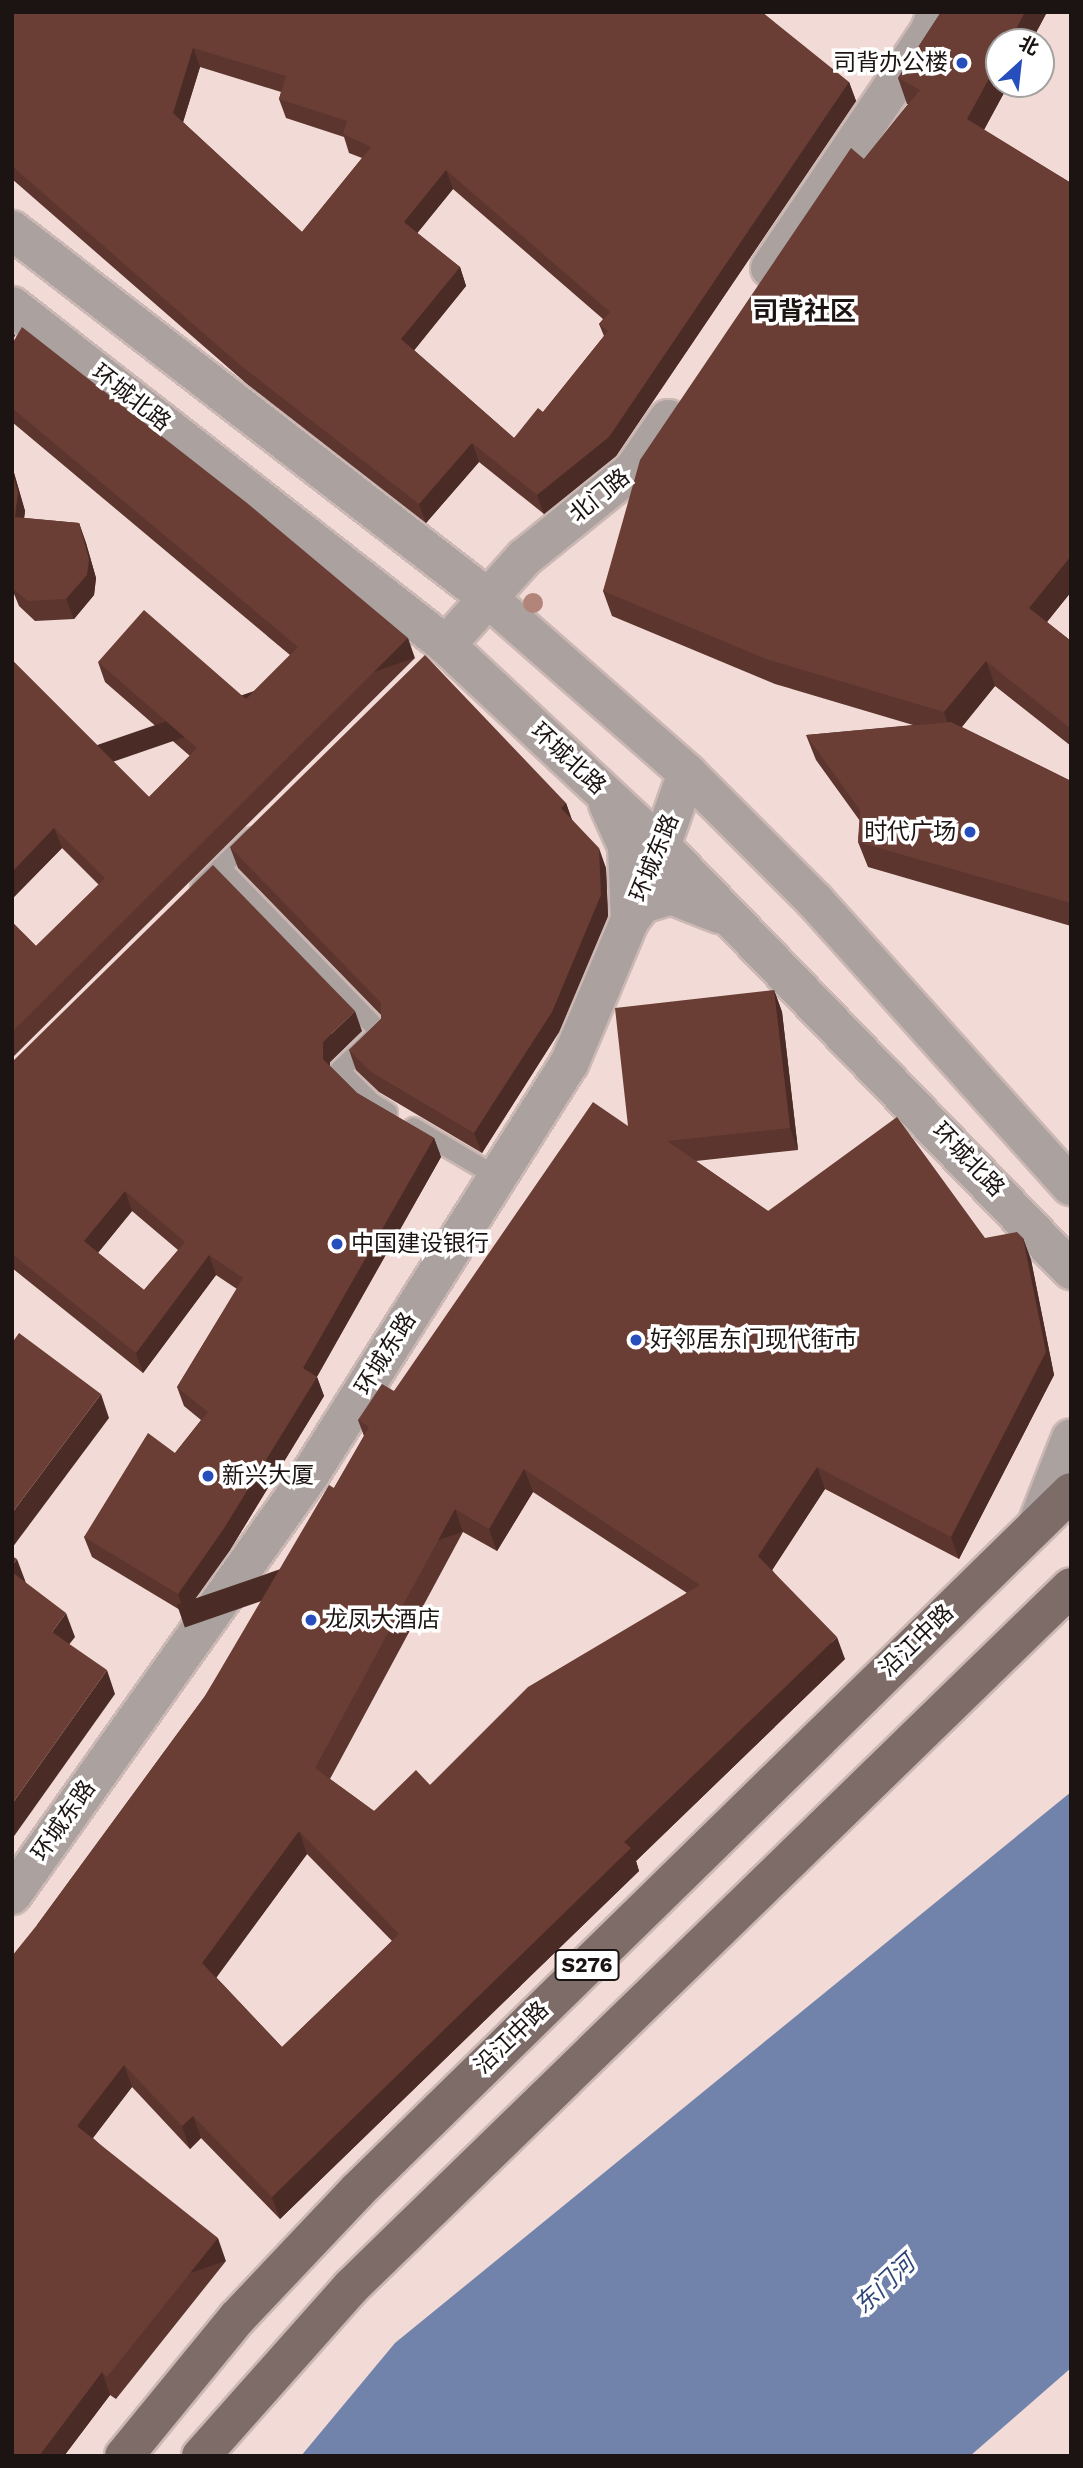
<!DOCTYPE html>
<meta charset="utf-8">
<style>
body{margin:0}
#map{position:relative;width:1083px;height:2468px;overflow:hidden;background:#f2dbd6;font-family:"Work Sans","Noto Sans SC",sans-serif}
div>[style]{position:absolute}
.water>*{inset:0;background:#7183aa}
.roads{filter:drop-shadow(2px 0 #cbb7b3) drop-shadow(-2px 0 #cbb7b3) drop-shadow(0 2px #cbb7b3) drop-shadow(0 -2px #cbb7b3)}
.service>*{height:19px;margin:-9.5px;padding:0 9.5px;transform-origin:9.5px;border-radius:9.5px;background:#aba19f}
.minor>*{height:38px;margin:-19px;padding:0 19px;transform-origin:19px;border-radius:19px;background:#aba19f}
.tertiary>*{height:38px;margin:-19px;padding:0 19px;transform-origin:19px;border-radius:19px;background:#aba19f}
.primary>*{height:38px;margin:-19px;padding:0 19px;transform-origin:19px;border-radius:19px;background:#7d6c68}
.trees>*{width:20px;height:20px;margin:-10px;border-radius:50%;background:#b2847a}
.wall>*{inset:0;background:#5b352e}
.shaded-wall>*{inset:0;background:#4a2b25;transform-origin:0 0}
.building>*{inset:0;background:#6a3e35}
.dots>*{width:19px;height:19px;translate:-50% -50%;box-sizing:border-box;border:4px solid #fff;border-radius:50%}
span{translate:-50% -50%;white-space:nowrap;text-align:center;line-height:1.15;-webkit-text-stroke:7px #fff;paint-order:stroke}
.shield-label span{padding:2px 5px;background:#fff;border:2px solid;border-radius:5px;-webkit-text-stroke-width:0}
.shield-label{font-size:21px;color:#1c1413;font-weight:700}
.poi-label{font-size:23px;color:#1c1413}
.right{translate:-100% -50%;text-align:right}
.left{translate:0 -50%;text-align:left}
.street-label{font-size:23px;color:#1c1413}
.water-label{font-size:24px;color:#2e457a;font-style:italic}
.quarter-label{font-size:26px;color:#1c1413;font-weight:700}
.frame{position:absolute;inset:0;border:14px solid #1c1413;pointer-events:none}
.north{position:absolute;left:985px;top:28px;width:70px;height:70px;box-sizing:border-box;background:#fff;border:2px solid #a4a1a1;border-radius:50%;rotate:27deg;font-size:19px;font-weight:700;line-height:28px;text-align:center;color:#1c1413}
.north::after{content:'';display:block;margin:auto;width:24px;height:32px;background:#264ebd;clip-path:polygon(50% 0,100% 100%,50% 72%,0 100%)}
</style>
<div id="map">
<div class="water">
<div style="clip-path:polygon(1071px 1792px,1071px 2368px,970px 2456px,301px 2456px,395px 2343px)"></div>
</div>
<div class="roads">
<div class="service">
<div style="left:220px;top:867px;width:228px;rotate:45.9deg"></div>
<div style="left:379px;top:1031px;width:56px;rotate:135.7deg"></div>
<div style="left:339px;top:1070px;width:45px;rotate:45deg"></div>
<div style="left:371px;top:1102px;width:19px;rotate:32deg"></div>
<div style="left:200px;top:887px;width:71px;rotate:-44.4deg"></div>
<div style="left:413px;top:1127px;width:99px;rotate:30.5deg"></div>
</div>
<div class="minor">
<div style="left:770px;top:268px;width:285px;rotate:-56deg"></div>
<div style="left:929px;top:32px;width:22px;rotate:-68deg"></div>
<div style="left:446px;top:645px;width:117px;rotate:-48.1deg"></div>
<div style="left:524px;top:558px;width:140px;rotate:-38.9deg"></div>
<div style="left:633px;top:470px;width:62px;rotate:-55.5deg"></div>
<div style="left:12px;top:1895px;width:517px;rotate:-54.68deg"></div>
<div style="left:311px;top:1473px;width:484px;rotate:-57.8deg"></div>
<div style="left:569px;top:1064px;width:237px;rotate:-67.1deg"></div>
<div style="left:661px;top:846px;width:77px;rotate:-70.4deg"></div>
</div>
<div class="tertiary">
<div style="left:12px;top:230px;width:602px;rotate:37.71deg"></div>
<div style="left:488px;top:598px;width:265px;rotate:41.3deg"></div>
<div style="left:687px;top:773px;width:181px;rotate:45deg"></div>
<div style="left:815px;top:901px;width:383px;rotate:48.1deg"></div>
<div style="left:12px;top:306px;width:551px;rotate:37.99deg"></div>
<div style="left:446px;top:645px;width:294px;rotate:43.1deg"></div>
<div style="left:661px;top:846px;width:590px;rotate:45.96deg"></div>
<div style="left:608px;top:804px;width:46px;rotate:65.7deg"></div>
<div style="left:627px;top:846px;width:74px;rotate:87.7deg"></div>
<div style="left:630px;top:920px;width:20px;rotate:-53deg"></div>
<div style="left:642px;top:904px;width:30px;rotate:-17deg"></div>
<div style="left:671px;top:895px;width:52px;rotate:21.6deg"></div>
<div style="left:1037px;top:1524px;width:92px;rotate:-68.4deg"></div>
</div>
<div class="primary">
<div style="left:124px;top:2456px;width:178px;rotate:-50.7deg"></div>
<div style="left:237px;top:2318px;width:175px;rotate:-46.6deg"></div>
<div style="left:357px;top:2191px;width:999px;rotate:-44.39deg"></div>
<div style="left:201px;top:2456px;width:226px;rotate:-48.4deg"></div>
<div style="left:351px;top:2287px;width:1004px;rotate:-44.19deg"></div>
</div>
</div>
<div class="trees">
<div style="left:533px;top:603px"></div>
</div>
<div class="wall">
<div style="clip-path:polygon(evenodd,12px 12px,849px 82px,856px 101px,616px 456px,544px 514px,479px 462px,426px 523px,247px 384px,12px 179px,12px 12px,200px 67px,281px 92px,279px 99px,286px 118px,344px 137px,349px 153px,362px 158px,302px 232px,183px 122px,200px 67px,12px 12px,453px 189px,603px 319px,599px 324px,604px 336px,543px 412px,514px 438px,414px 350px,466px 286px,460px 267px,417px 233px,453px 189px)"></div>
<div style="clip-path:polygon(941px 12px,1047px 12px,984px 130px,1071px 183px,1071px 592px,1047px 622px,1071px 641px,1071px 746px,995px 686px,962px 727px,1071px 781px,1071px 926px,868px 867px,858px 842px,860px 821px,816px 760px,806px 735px,913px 725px,775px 684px,612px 616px,603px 591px,864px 159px,908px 104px,907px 104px,898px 78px)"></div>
<div style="clip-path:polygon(12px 344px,415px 658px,12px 1058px,12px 922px,36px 946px,99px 885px,62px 848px,12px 899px,12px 660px,149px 797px,190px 756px,105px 682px,98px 662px,246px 699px,290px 655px,12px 422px)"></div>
<div style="clip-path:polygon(12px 466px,25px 511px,24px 518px,79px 523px,86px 543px,96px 578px,94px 595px,74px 619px,35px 621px,19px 606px,12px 589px)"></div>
<div style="clip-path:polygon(566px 803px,572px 820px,606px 868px,608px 916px,559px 1032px,482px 1153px,379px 1092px,356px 1070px,349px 1050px,381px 1019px,381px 1015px,238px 868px,230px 847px)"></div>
<div style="clip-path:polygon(evenodd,774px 990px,782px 1012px,798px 1150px,696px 1161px,768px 1211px,985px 1238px,1023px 1238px,1031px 1260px,1054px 1375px,959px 1559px,825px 1489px,772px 1570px,845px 1659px,636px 1861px,639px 1871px,280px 2219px,201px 2138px,190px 2149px,132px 2087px,93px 2138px,226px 2261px,116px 2399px,110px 2395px,64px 2456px,12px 2456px,37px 1925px,205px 1696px,334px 1488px,364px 1436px,358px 1420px,394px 1391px,628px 1126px,774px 990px,533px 1492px,687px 1593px,430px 1785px,374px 1811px,330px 1779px,463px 1532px,497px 1551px,533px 1492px,774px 990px,307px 1854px,392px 1941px,282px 2047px,216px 1977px,307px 1854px)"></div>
<div style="clip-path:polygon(evenodd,362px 1031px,330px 1062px,330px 1066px,357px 1093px,434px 1138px,441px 1157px,317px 1377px,324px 1396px,230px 1550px,185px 1613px,92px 1557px,84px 1537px,175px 1453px,201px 1420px,184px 1406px,177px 1387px,237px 1289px,216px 1275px,143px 1373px,12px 1268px,12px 1062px,362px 1031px,132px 1211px,178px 1250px,144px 1290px,98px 1253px,132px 1211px)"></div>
</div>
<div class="shaded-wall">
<div style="clip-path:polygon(1025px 12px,1047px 12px,1031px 42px,1009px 42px)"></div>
<div style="clip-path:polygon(193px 48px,200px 67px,180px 132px,173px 113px)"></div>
<div style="clip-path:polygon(999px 60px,999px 84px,1009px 84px,976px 144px,967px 119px)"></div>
<div style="clip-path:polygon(849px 82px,856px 101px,616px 456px,544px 514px,537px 495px)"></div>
<div style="clip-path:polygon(446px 170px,453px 189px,411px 241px,404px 222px)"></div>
<div style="clip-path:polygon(460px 267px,466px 286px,408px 358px,401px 339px)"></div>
<div style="clip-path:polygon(12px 328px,15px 336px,12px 340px)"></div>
<div style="clip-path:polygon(472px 443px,479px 462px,426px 523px,419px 504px)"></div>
<div style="clip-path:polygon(12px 466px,25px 511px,22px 536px,15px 517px)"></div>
<div style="clip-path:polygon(79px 523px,86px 543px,96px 578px,94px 595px,74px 619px,66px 599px)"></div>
<div style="clip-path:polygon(1071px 556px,1071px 592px,1038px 633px,1029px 608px)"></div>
<div style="left:408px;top:638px;width:21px;height:559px;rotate:71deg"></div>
<div style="clip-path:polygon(986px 661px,995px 686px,953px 737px,944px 712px)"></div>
<div style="clip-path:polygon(566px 803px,573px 823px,561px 808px)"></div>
<div style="clip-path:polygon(54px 828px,62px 848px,12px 899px,12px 872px)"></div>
<div style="clip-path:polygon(599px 848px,606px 868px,608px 916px,559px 1032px,482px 1153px,474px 1133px)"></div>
<div style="clip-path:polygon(774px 990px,782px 1012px,798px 1150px,790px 1128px)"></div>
<div style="clip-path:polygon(355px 1011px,362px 1031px,330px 1062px,330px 1079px,323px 1059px,323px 1042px)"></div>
<div style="clip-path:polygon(434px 1138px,441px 1157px,313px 1383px,317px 1377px,324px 1396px,230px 1550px,185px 1613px,178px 1594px,303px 1368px)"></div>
<div style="clip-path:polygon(125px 1191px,132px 1211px,91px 1261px,84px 1241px)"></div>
<div style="clip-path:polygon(1023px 1238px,1031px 1260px,1054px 1375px,959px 1559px,951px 1537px)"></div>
<div style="clip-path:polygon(209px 1255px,216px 1275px,143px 1373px,136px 1353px)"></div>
<div style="clip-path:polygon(101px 1394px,109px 1418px,12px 1548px,12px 1513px)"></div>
<div style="clip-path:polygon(817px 1467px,825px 1489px,767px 1578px,758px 1556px)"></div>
<div style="clip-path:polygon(524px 1469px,533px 1492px,497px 1551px,489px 1529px)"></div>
<div style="left:455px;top:1509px;width:24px;height:294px;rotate:71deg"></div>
<div style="clip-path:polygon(17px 1559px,26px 1583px,12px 1577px,12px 1566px)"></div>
<div style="clip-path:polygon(66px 1613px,75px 1637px,61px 1655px,52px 1632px)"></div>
<div style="clip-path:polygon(837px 1637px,845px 1659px,636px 1861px,639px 1871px,280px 2219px,272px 2197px,624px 1842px)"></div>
<div style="clip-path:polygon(107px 1670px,115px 1694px,12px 1839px,12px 1804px)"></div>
<div style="clip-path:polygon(299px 1831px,307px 1854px,211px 1985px,202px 1963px)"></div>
<div style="clip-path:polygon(124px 2065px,132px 2087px,85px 2148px,77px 2126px)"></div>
<div style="clip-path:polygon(193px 2116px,201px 2138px,190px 2149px,182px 2126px)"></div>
<div style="left:218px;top:2238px;width:24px;height:178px;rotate:71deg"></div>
<div style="clip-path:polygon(102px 2372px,110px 2395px,64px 2456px,39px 2456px)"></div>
</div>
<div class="building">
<div style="clip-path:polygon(evenodd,12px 12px,762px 12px,849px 82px,609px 437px,537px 495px,472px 443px,419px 504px,240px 365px,12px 166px,12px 12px,193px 48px,286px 76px,279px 99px,347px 121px,343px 134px,371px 147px,302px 232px,173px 113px,193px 48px,12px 12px,446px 170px,610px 312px,599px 324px,608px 331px,543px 412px,538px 408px,514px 438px,401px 339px,460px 267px,404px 222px,446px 170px)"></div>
<div style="clip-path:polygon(941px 12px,1025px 12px,1009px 42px,999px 42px,999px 60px,967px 119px,1071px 183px,1071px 556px,1029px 608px,1071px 641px,1071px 729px,986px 661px,944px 712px,766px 659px,603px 591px,640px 460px,851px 148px,864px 159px,920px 90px,898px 78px)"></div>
<div style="clip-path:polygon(22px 327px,247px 503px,408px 638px,12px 1032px,12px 922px,36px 946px,105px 878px,54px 828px,12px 872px,12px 660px,149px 797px,197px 748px,98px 662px,144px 610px,246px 699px,298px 647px,12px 408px,12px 344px)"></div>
<div style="clip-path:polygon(12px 472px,18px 492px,15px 517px,79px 523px,89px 559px,87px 575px,66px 599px,28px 601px,12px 588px)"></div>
<div style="clip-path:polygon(425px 655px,566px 803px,561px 808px,599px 848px,601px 895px,552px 1012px,474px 1133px,371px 1072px,349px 1050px,381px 1019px,381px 1003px,230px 847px)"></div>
<div style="clip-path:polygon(951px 722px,1071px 781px,1071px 903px,858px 842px,860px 810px,806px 735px)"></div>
<div style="clip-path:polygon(evenodd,213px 865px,355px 1011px,323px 1042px,323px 1059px,357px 1093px,434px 1138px,303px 1368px,317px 1377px,223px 1530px,178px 1594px,84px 1537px,148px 1433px,175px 1453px,208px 1412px,177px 1387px,243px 1278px,209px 1255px,136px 1353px,12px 1254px,12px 1062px,213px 865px,125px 1191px,185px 1242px,144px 1290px,84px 1241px,125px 1191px)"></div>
<div style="clip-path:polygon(evenodd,774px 990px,790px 1128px,667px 1141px,768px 1211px,897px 1117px,985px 1238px,1017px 1232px,1023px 1238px,1046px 1352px,951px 1537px,817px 1467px,758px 1556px,837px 1637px,624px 1842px,631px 1848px,272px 2197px,193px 2116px,182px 2126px,124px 2065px,77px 2126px,218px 2238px,107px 2377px,102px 2372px,39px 2456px,12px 2456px,12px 1956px,37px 1925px,205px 1696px,329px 1485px,334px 1488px,369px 1427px,358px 1420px,382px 1384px,394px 1391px,593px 1102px,628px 1126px,615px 1008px,774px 990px,524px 1469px,700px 1585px,528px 1687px,430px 1785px,416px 1770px,374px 1811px,315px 1768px,455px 1509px,489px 1529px,524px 1469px,774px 990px,299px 1831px,399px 1934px,282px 2047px,202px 1963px,299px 1831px)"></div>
<div style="clip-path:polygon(19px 1333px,101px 1394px,12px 1513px,12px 1343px)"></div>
<div style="clip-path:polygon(12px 1556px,17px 1559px,12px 1566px)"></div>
<div style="clip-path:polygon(12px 1572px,66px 1613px,52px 1632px,107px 1670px,12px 1804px)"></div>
</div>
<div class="dots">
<div style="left:962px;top:63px;background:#264ebd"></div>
<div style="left:970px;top:832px;background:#264ebd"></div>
<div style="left:337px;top:1244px;background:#264ebd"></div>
<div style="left:636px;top:1340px;background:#264ebd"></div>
<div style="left:208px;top:1476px;background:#264ebd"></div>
<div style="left:311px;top:1620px;background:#264ebd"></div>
</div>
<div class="shield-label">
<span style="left:587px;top:1965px">S276</span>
</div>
<div class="poi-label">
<span class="right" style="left:948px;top:63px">司背办公楼</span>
<span class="right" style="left:956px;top:832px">时代广场</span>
<span class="left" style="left:351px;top:1244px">中国建设银行</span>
<span class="left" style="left:650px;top:1340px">好邻居东门现代街市</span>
<span class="left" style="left:222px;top:1476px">新兴大厦</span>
<span class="left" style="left:325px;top:1620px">龙凤大酒店</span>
</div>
<div class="street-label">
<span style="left:131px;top:398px;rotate:38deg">环城北路</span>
<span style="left:600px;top:496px;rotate:-39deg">北门路</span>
<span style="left:568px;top:759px;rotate:43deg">环城北路</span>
<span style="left:655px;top:858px;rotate:-68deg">环城东路</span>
<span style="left:968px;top:1160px;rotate:46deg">环城北路</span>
<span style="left:386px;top:1354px;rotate:-58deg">环城东路</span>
<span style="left:917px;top:1641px;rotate:-44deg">沿江中路</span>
<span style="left:64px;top:1821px;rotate:-55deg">环城东路</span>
<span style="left:512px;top:2038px;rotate:-44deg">沿江中路</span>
</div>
<div class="water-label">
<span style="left:885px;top:2285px;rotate:-43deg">东门河</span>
</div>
<div class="quarter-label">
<span style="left:804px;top:312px">司背社区</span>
</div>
<div class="frame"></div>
<div class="north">北</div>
</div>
